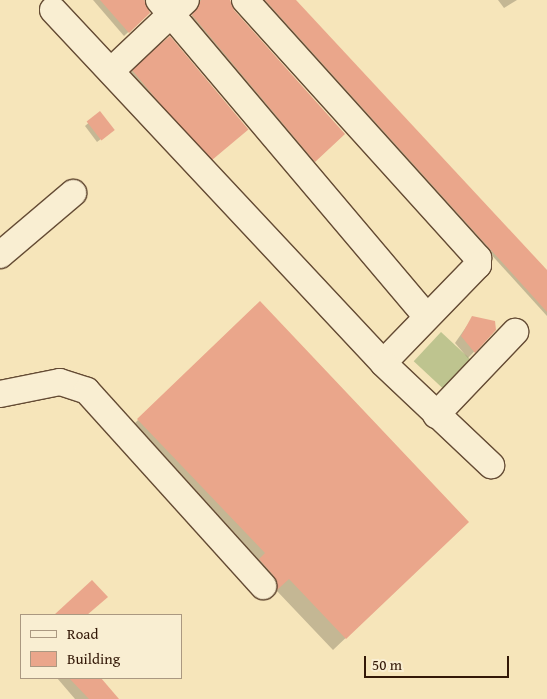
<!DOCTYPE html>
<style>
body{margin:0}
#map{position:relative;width:547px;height:699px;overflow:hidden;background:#f6e5ba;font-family:"Gentium Book Plus",serif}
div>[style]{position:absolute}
.green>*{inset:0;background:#bec48f;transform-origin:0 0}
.shadow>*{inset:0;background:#0003;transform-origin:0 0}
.building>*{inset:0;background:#eaa68b;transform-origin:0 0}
.roads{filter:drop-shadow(1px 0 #644b34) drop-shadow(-1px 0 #644b34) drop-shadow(0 1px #644b34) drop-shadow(0 -1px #644b34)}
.minor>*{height:26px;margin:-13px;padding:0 13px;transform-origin:13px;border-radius:13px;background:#f9eed2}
span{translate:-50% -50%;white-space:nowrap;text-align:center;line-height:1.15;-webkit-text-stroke:4px #f9eed2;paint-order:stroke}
.legend{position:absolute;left:20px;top:614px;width:162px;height:65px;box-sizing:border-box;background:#f9eed2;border:1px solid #aa9881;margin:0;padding:6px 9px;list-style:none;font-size:15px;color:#331807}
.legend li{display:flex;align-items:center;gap:10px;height:25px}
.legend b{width:25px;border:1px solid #aa9881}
.scale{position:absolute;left:364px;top:656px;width:145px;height:22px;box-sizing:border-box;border:2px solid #331807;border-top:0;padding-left:6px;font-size:15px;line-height:18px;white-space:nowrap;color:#331807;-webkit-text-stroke:4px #f9eed2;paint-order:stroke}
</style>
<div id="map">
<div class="green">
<div style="left:441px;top:332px;width:40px;height:40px;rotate:43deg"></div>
</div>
<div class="shadow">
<div style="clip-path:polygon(93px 0,145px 0,149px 13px,124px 36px)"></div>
<div style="clip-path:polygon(196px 0,230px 0,233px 11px,344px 134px,312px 164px,189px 19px,198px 8px)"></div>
<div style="clip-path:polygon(260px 0,294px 0,547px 271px,547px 316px)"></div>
<div style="clip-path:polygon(498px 0,517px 0,504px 8px)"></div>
<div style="left:170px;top:38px;width:119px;height:54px;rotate:50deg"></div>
<div style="clip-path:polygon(100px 113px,110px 132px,97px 142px,85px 126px)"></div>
<div style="clip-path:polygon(473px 317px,495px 330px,468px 358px,455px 343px)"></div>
<div style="clip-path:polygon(138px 420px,455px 534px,333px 650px,276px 590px,266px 600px,263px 588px,127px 431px)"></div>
<div style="clip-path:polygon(57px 678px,98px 678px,117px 699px,75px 699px)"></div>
</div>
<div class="building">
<div style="clip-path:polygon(100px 0,144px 0,150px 13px,129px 33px)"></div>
<div style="clip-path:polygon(201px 0,230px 0,234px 10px,345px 134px,315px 162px,192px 15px)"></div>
<div style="clip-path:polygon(265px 0,296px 0,547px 270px,547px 312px)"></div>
<div style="left:170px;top:36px;width:122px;height:51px;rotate:50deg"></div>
<div style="left:100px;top:111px;width:24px;height:17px;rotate:52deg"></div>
<div style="clip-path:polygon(260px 301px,469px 522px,346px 639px,289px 579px,277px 590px,274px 576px,259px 559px,265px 553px,137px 419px)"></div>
<div style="clip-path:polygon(472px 316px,495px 321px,496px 330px,475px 353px,461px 336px)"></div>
<div style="clip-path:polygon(92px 580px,108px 597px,87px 615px,54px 615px)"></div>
<div style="clip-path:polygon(69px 678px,101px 678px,119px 699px,89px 699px)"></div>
</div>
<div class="roads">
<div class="minor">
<div style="left:159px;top:0;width:414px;rotate:49.8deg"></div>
<div style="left:245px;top:0;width:348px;rotate:47.9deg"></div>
<div style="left:478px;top:258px;width:7px;rotate:90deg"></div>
<div style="left:478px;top:265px;width:136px;rotate:134.1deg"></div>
<div style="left:53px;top:10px;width:483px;rotate:46.9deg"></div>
<div style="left:383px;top:363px;width:149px;rotate:43.4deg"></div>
<div style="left:111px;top:71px;width:103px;rotate:-43.4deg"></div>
<div style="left:0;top:255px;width:96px;rotate:-40.3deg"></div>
<div style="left:0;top:394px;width:61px;rotate:-11.3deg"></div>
<div style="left:60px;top:382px;width:28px;rotate:18deg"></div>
<div style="left:87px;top:391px;width:263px;rotate:47.9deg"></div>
<div style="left:436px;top:415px;width:115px;rotate:-46.4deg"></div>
</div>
</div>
<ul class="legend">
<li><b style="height:6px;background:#f9eed2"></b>Road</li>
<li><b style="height:14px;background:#eaa68b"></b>Building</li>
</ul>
<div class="scale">50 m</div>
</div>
